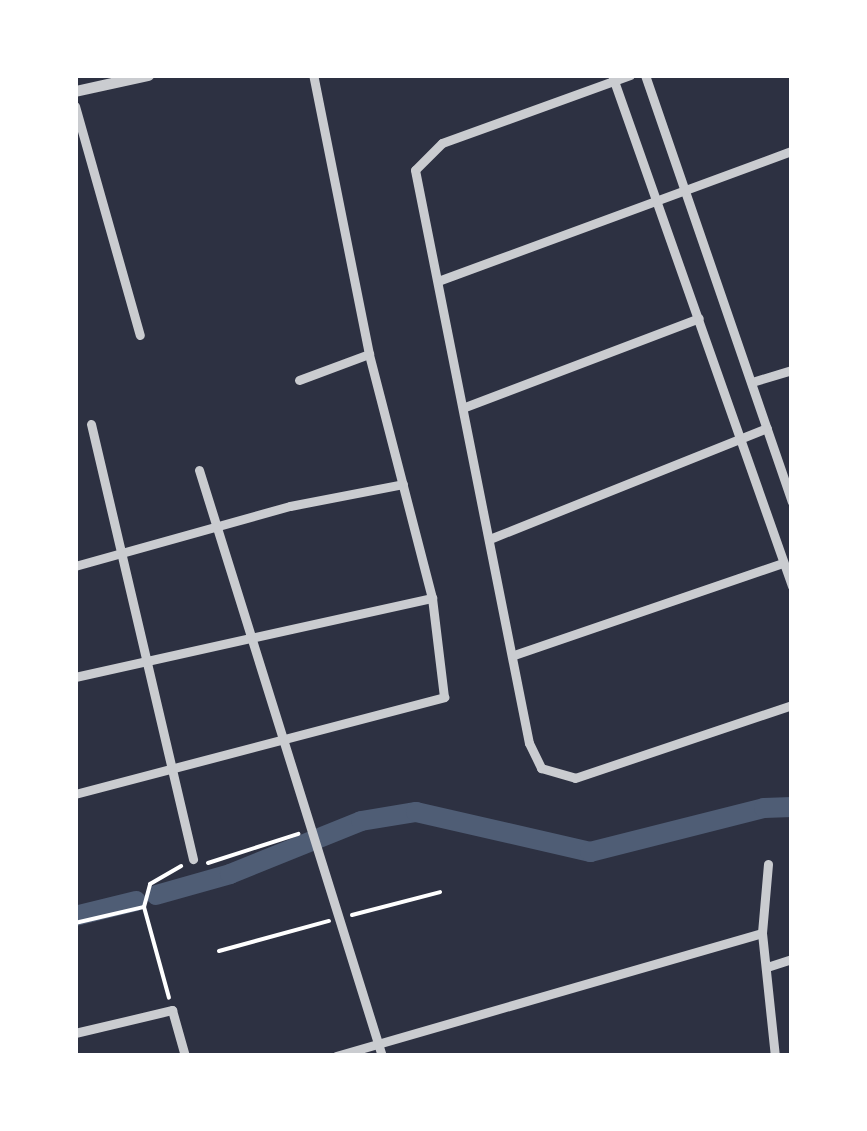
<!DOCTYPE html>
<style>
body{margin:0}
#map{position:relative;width:867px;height:1131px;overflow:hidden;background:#2d3142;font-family:"Noto Serif",serif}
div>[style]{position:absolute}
.canal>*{height:20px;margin:-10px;padding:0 10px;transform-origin:10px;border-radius:10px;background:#4f5d75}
.path>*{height:4px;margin:-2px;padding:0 2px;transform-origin:2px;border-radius:2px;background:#fff}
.minor>*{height:9px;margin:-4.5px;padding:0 4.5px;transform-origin:4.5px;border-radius:4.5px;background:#caccd0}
.tertiary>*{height:11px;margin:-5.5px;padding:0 5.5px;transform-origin:5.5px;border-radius:5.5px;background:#caccd0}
span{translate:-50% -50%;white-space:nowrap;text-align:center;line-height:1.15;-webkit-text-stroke:10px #fff;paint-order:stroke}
.frame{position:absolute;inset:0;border:78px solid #fff;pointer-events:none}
</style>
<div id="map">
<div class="canal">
<div style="left:156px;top:895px;width:77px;rotate:-15.8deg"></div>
<div style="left:230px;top:874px;width:141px;rotate:-22deg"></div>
<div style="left:361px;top:821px;width:56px;rotate:-9.3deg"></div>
<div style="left:416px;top:812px;width:179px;rotate:12.9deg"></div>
<div style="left:590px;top:852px;width:179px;rotate:-14.2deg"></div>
<div style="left:764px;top:808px;width:28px;rotate:-2deg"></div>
<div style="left:75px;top:916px;width:63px;rotate:-13.8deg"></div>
</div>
<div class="path">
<div style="left:208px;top:863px;width:95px;rotate:-17.9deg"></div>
<div style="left:144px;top:907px;width:24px;rotate:-75deg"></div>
<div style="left:150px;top:884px;width:36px;rotate:-30deg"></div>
<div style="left:144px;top:907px;width:94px;rotate:74.6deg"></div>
<div style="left:352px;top:915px;width:91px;rotate:-14.6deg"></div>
<div style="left:75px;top:923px;width:71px;rotate:-13.1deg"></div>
<div style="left:219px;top:951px;width:114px;rotate:-15.3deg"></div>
</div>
<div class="minor">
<div style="left:630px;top:75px;width:200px;rotate:160.1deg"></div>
<div style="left:442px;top:143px;width:38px;rotate:135deg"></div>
<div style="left:415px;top:170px;width:584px;rotate:78.75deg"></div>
<div style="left:529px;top:743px;width:28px;rotate:64deg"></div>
<div style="left:541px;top:768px;width:35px;rotate:16deg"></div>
<div style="left:575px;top:778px;width:229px;rotate:-18.6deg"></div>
<div style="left:645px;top:75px;width:451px;rotate:71deg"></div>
<div style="left:613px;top:78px;width:539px;rotate:70.59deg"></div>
<div style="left:75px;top:106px;width:238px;rotate:74.2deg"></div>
<div style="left:438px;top:281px;width:377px;rotate:-20.2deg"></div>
<div style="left:299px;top:380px;width:75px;rotate:-20.4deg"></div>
<div style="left:752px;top:382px;width:42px;rotate:-16.7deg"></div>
<div style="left:465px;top:407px;width:250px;rotate:-20.8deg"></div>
<div style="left:91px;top:424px;width:447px;rotate:76.8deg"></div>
<div style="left:199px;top:470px;width:614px;rotate:72.66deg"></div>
<div style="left:492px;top:538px;width:296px;rotate:-21.8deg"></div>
<div style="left:75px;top:566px;width:223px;rotate:-15.6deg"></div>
<div style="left:290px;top:506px;width:115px;rotate:-11deg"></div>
<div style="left:514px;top:655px;width:284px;rotate:-18.9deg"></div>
<div style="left:75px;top:677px;width:366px;rotate:-12.5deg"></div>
<div style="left:75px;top:794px;width:382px;rotate:-14.7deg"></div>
<div style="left:444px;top:697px;width:100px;rotate:-96.9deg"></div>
<div style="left:432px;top:598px;width:252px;rotate:-104.5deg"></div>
<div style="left:369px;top:354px;width:285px;rotate:-101.3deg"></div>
<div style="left:768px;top:864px;width:69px;rotate:95deg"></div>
<div style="left:762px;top:933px;width:124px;rotate:84deg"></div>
<div style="left:767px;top:967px;width:26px;rotate:-18deg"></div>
<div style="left:75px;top:1033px;width:100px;rotate:-13.3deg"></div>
<div style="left:172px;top:1010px;width:48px;rotate:74.2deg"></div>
<div style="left:336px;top:1056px;width:443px;rotate:-16.1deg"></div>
</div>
<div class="tertiary">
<div style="left:75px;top:91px;width:75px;rotate:-12.4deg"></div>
</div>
<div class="frame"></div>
</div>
